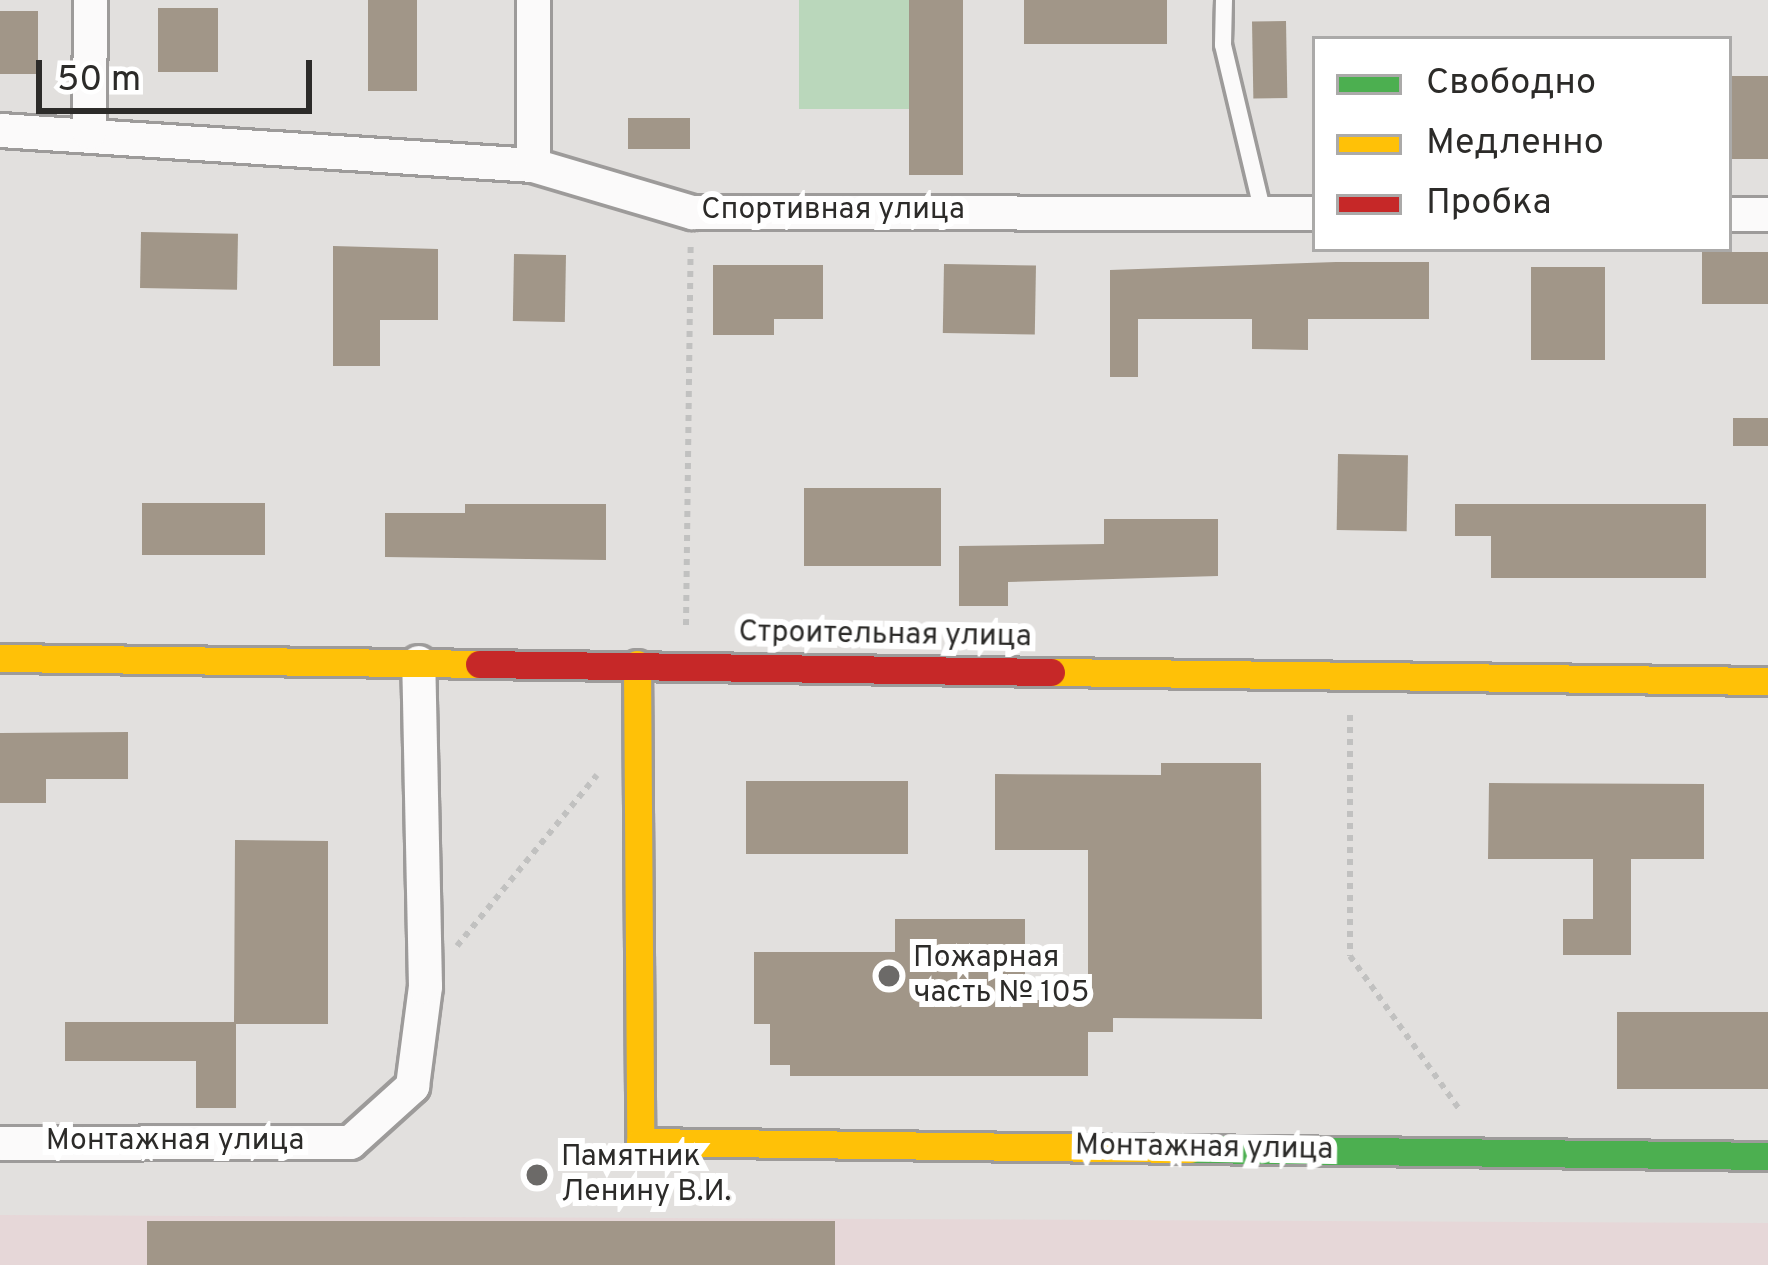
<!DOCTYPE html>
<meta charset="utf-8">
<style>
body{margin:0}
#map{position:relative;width:1768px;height:1265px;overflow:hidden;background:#e2e0de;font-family:Overpass,sans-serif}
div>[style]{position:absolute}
.industrial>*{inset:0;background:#e6d7d8}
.green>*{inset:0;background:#bad7bb;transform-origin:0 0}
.building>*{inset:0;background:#a19688;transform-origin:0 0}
.path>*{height:6px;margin-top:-3px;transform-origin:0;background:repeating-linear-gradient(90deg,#c1c1c0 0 6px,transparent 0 12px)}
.roads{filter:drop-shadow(3px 0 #9d9b9a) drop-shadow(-3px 0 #9d9b9a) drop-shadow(0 3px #9d9b9a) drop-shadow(0 -3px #9d9b9a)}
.lane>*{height:16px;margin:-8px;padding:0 8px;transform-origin:8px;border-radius:8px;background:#fbfafa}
.street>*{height:33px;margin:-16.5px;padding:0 16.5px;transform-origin:16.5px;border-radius:16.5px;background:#fbfafa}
.fast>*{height:27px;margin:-13.5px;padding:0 13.5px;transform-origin:13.5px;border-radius:13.5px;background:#4caf50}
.slow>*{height:27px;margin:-13.5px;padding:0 13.5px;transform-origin:13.5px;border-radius:13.5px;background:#ffc107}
.jam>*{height:27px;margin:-13.5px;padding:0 13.5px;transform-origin:13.5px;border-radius:13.5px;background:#c62828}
.dots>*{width:33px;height:33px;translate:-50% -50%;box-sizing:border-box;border:6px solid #fff;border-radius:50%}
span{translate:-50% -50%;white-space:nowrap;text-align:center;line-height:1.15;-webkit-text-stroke:12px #fff;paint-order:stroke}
.street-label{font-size:30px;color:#2c2b29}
.poi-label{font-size:30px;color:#2c2b29}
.left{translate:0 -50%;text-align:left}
.legend{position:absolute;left:1312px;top:36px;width:420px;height:216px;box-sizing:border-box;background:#fff;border:3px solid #abaaa9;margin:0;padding:15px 21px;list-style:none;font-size:36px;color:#2c2b29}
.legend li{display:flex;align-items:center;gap:24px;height:60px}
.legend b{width:60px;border:3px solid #abaaa9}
.scale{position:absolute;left:36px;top:60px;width:276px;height:54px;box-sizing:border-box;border:6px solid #2c2b29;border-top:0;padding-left:15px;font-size:36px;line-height:42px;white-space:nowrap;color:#2c2b29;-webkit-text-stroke:9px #fff;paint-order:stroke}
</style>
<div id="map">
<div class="industrial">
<div style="clip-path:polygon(0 1215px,1768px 1223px,1768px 1265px,0 1265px)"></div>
</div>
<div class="green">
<div style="left:799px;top:0;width:110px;height:109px"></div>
</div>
<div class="building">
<div style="left:368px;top:0;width:49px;height:91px"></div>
<div style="left:909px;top:0;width:54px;height:175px"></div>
<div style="left:1024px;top:0;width:143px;height:44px"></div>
<div style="left:158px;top:8px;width:60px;height:64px"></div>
<div style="left:0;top:11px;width:38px;height:63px"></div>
<div style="left:1286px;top:21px;width:77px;height:34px;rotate:89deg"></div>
<div style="left:1729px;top:76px;width:39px;height:83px"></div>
<div style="left:628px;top:118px;width:62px;height:31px"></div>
<div style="left:141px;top:232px;width:97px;height:56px;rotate:1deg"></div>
<div style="clip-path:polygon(333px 246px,438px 249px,438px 320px,380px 320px,380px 366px,333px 366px)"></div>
<div style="left:1702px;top:252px;width:66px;height:52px"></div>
<div style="left:514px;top:254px;width:52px;height:67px;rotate:1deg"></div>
<div style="clip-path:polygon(1336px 262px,1429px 262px,1429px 319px,1308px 319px,1308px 350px,1252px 349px,1252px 319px,1138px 319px,1138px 377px,1110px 377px,1110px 270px)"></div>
<div style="left:944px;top:264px;width:92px;height:69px;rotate:1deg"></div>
<div style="clip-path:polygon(713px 265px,823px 265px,823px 319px,774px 319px,774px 335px,713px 335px)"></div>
<div style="left:1531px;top:267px;width:74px;height:93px"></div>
<div style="left:1733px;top:418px;width:35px;height:28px"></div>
<div style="left:1338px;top:454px;width:70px;height:76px;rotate:1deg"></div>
<div style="left:804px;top:488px;width:137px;height:78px"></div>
<div style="left:142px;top:503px;width:123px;height:52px"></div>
<div style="clip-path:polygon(465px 504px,606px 504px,606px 560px,385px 557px,385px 513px,465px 513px)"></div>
<div style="clip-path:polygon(1455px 504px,1706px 504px,1706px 578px,1491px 578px,1491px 536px,1455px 536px)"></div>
<div style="clip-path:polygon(1104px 519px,1218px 519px,1218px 576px,1008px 582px,1008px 606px,959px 606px,959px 546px,1104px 544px)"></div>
<div style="clip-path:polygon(128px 732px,128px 779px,46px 779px,46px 803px,0 803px,0 733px)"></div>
<div style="clip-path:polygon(1161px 763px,1261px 763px,1262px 1019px,1113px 1018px,1113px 1032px,1088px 1032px,1088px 1076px,790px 1076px,790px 1065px,770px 1065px,770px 1024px,754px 1024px,754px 952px,895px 952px,895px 919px,1025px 919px,1025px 1000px,1088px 1000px,1088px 850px,995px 850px,995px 774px,1161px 775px)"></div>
<div style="left:746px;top:781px;width:162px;height:73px"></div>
<div style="clip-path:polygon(1489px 783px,1704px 784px,1704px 859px,1631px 859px,1631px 955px,1563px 955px,1563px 919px,1593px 919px,1593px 859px,1488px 859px)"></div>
<div style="clip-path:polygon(235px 840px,328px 841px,328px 1024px,236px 1024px,236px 1108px,196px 1108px,196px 1061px,65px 1061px,65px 1022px,234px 1022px)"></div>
<div style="left:1617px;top:1012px;width:151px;height:77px"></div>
<div style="left:835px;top:1221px;width:44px;height:688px;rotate:90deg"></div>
</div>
<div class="path">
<div style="left:686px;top:625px;width:383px;rotate:-89.3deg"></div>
<div style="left:1350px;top:715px;width:241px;rotate:90deg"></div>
<div style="left:1350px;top:956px;width:189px;rotate:54.5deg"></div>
<div style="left:457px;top:946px;width:221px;rotate:-50.7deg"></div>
</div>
<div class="roads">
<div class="lane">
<div style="left:1224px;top:0;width:45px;rotate:91.3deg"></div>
<div style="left:1223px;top:45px;width:173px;rotate:76.6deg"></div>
</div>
<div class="street">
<div style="left:0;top:130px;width:534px;rotate:3.76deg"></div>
<div style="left:533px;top:165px;width:166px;rotate:16.5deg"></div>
<div style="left:692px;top:212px;width:623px;rotate:0.09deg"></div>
<div style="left:89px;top:132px;width:132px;rotate:-89.6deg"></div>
<div style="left:533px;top:165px;width:165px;rotate:-90deg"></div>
<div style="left:1729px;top:214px;width:39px"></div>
<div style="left:0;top:1143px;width:350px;rotate:-0.2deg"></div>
<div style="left:350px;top:1142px;width:84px;rotate:-42.1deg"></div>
<div style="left:412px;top:1086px;width:101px;rotate:-82.6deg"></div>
<div style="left:425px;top:986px;width:324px;rotate:-91.2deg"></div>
</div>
<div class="fast">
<div style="left:1190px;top:1149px;width:578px;rotate:0.69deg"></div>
</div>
<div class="slow">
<div style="left:0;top:658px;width:479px;rotate:0.7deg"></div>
<div style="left:637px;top:664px;width:478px;rotate:89.6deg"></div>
<div style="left:640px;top:1142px;width:550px;rotate:0.73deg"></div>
<div style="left:1051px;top:672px;width:717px;rotate:0.72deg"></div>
</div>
<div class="jam">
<div style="left:479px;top:664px;width:572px;rotate:0.8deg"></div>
</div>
</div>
<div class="dots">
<div style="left:889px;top:976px;background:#6c6a68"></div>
<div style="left:537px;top:1175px;background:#6c6a68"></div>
</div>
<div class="street-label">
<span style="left:833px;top:211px">Спортивная улица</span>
<span style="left:885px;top:636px;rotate:1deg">Строительная улица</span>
<span style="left:175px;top:1142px">Монтажная улица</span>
<span style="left:1204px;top:1149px;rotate:1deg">Монтажная улица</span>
</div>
<div class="poi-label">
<span class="left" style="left:913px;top:976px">Пожарная<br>часть № 105</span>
<span class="left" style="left:561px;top:1175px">Памятник<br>Ленину В.И.</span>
</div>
<ul class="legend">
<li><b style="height:15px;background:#4caf50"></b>Свободно</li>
<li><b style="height:15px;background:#ffc107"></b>Медленно</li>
<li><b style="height:15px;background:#c62828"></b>Пробка</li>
</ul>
<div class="scale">50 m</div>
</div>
